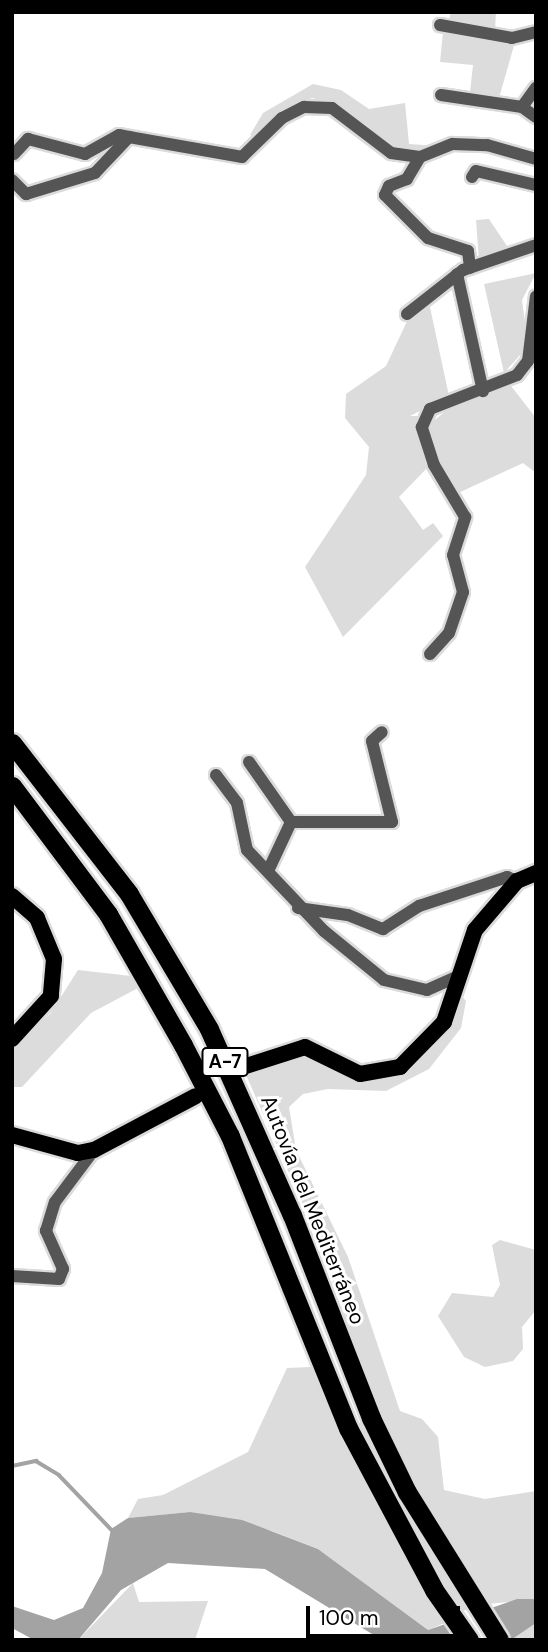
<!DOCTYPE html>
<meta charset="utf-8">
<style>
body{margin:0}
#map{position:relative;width:548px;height:1652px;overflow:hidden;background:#fff;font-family:"DM Sans",sans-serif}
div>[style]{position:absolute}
.green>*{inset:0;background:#dcdcdc}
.water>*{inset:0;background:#a3a3a3}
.pier>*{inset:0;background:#fff}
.stream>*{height:3.5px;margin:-1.75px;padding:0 1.75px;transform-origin:1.75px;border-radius:1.75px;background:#a3a3a3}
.roads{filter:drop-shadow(2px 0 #dbdbdb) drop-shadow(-2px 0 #dbdbdb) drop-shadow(0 2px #dbdbdb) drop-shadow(0 -2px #dbdbdb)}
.minor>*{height:12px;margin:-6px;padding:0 6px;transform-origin:6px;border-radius:6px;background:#555}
.major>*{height:16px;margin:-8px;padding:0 8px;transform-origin:8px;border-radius:8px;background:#000}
.highway>*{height:19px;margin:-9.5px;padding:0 9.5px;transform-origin:9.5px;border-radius:9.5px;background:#000}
span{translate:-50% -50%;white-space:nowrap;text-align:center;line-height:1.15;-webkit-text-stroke:6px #fff;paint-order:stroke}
.shield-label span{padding:2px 5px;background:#fff;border:2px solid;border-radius:5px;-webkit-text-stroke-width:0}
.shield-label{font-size:19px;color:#000;font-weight:700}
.street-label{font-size:21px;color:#000}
.frame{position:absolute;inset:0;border:14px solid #000;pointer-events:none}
.scale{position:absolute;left:306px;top:1606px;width:154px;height:32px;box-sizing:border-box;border:4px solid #000;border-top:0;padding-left:9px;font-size:21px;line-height:24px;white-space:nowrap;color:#000;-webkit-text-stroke:5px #fff;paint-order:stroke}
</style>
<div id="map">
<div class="green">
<div style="clip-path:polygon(451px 12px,496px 12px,495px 29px,449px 20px)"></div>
<div style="clip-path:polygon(443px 32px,515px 42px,499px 98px,470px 92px,473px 65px,440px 62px)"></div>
<div style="clip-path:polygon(313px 84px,341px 90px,369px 109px,405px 103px,409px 144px,439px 146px,405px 150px,383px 141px,345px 110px,313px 98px,292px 103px,256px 139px,250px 135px,263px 113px)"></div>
<div style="clip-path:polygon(489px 219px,509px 249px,479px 260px,476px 220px)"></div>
<div style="clip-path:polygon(536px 273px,522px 300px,526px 330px,521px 354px,504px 373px,484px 284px)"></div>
<div style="clip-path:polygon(428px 298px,449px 396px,410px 416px,418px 416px,430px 465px,399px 497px,423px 530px,433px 523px,443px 536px,343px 637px,305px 567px,366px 475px,369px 447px,345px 418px,346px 394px,386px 366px,409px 317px)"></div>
<div style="clip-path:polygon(511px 386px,536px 418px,536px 473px,523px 463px,454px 495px,427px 426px,451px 407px)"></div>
<div style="clip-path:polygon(78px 970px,131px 976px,138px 988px,91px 1013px,22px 1087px,12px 1087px,12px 1047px,50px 1014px)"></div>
<div style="clip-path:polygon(460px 994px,466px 1001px,461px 1028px,429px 1069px,386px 1091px,328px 1089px,303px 1094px,289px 1107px,296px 1150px,348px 1257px,400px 1411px,422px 1419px,438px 1437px,444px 1490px,485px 1499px,536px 1491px,536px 1599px,489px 1604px,428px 1630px,318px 1549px,272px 1531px,190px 1512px,128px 1518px,138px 1499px,163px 1495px,248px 1452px,287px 1368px,311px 1367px,340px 1432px,380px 1414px,311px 1223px,239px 1059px,246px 1055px,255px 1070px,304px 1055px,355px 1078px,391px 1079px,406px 1070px)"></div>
<div style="clip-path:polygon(500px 1240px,536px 1250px,536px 1310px,522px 1327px,523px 1349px,513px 1361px,485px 1367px,464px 1357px,438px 1316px,452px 1293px,493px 1297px,500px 1285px,492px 1245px)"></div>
<div style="clip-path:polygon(133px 1583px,139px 1602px,208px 1601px,195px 1640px,78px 1640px)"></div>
<div style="clip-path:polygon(536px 1623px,536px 1640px,511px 1640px)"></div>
</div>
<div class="water">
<div style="clip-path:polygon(190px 1512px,242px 1520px,318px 1549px,428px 1630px,517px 1599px,536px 1599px,536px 1623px,511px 1640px,382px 1640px,265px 1569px,168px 1563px,121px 1590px,78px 1640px,34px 1640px,12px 1628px,12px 1606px,54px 1620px,83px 1608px,102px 1573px,111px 1529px,128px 1518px)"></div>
</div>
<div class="pier">
<div style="clip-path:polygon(485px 1602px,511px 1640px,458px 1640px,444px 1619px)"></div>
</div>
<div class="stream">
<div style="left:12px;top:1466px;width:25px;rotate:-12deg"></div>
<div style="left:36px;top:1461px;width:27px;rotate:31deg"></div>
<div style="left:59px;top:1475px;width:76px;rotate:46.1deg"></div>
</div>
<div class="roads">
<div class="minor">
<div style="left:440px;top:25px;width:73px;rotate:10.2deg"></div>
<div style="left:512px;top:38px;width:25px;rotate:-14deg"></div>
<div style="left:441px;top:95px;width:82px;rotate:8.4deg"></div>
<div style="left:522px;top:107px;width:24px;rotate:-54deg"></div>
<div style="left:522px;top:107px;width:17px;rotate:36deg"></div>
<div style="left:14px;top:154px;width:21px;rotate:-47deg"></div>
<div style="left:28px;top:139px;width:59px;rotate:14.7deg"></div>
<div style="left:85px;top:154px;width:39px;rotate:-29deg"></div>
<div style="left:119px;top:135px;width:10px;rotate:11deg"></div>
<div style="left:420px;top:157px;width:26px;rotate:121deg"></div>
<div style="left:407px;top:179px;width:19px;rotate:159deg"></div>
<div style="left:389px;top:186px;width:10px;rotate:114deg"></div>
<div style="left:385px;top:195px;width:61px;rotate:45deg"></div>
<div style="left:428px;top:238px;width:42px;rotate:18deg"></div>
<div style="left:468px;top:251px;width:17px;rotate:83deg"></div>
<div style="left:472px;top:177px;width:7px;rotate:-56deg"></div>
<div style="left:476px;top:171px;width:62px;rotate:13.1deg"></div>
<div style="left:12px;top:180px;width:20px;rotate:45deg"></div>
<div style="left:26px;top:194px;width:72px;rotate:-16.9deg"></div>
<div style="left:95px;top:173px;width:50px;rotate:-46.6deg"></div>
<div style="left:129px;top:137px;width:115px;rotate:10deg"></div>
<div style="left:242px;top:157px;width:56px;rotate:-44.3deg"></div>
<div style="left:282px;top:118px;width:25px;rotate:-27deg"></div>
<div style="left:304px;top:107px;width:28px;rotate:2deg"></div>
<div style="left:332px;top:108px;width:74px;rotate:37.3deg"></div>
<div style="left:391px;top:153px;width:29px;rotate:8deg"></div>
<div style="left:420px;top:157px;width:35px;rotate:-22deg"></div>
<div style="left:453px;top:144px;width:34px;rotate:2deg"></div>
<div style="left:487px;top:145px;width:51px;rotate:15.9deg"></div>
<div style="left:457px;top:274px;width:120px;rotate:77.5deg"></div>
<div style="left:407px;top:314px;width:71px;rotate:-38.2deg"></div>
<div style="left:463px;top:270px;width:77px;rotate:-18.9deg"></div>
<div style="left:430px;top:654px;width:28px;rotate:-48deg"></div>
<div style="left:449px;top:633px;width:43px;rotate:-71.1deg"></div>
<div style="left:463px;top:592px;width:38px;rotate:-105deg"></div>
<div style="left:453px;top:555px;width:40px;rotate:-72deg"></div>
<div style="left:465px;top:517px;width:61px;rotate:-120.8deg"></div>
<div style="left:434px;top:465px;width:40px;rotate:-108deg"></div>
<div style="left:422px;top:427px;width:20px;rotate:-66deg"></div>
<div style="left:430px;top:409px;width:93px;rotate:-21.3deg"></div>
<div style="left:517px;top:375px;width:18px;rotate:-52deg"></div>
<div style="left:528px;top:361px;width:65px;rotate:-83deg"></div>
<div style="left:249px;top:762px;width:73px;rotate:55deg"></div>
<div style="left:291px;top:822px;width:54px;rotate:115.1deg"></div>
<div style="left:216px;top:775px;width:35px;rotate:53deg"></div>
<div style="left:237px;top:803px;width:48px;rotate:78deg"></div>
<div style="left:247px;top:850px;width:112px;rotate:46.5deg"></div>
<div style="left:324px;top:931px;width:77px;rotate:39.2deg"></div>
<div style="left:384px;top:980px;width:44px;rotate:13.1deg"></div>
<div style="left:427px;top:990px;width:32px;rotate:-24deg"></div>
<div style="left:291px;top:822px;width:101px"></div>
<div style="left:392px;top:822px;width:83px;rotate:-103.9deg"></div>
<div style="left:372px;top:741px;width:13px;rotate:-42deg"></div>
<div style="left:298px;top:908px;width:50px;rotate:8deg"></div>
<div style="left:348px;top:915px;width:38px;rotate:22deg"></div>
<div style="left:383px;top:929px;width:43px;rotate:-32.6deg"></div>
<div style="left:419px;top:906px;width:93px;rotate:-18.2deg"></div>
<div style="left:507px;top:877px;width:11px;rotate:22deg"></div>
<div style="left:12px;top:1276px;width:47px;rotate:3.7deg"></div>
<div style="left:59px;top:1279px;width:11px;rotate:-68deg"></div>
<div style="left:63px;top:1269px;width:42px;rotate:-114.1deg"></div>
<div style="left:46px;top:1231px;width:30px;rotate:-73deg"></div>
<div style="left:55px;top:1202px;width:65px;rotate:-53.1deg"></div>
</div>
<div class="major">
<div style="left:12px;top:896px;width:33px;rotate:41deg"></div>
<div style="left:37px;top:918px;width:44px;rotate:67.5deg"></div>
<div style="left:54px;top:959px;width:37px;rotate:95deg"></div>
<div style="left:51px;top:996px;width:58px;rotate:132.2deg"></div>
<div style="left:243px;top:1067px;width:65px;rotate:-17.9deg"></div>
<div style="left:305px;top:1047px;width:61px;rotate:26.1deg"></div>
<div style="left:360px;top:1074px;width:41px;rotate:-9.9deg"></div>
<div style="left:400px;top:1067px;width:63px;rotate:-45.6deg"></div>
<div style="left:444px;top:1022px;width:97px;rotate:-71.4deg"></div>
<div style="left:475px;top:930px;width:65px;rotate:-49.4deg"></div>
<div style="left:517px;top:881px;width:21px;rotate:-23deg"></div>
<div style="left:12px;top:1135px;width:68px;rotate:15.3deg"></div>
<div style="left:78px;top:1153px;width:16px;rotate:-11deg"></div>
<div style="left:94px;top:1150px;width:115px;rotate:-27.9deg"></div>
</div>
<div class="highway">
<div style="left:12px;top:743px;width:191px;rotate:52.2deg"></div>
<div style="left:129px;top:894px;width:157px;rotate:59.3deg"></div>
<div style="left:209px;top:1029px;width:204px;rotate:66deg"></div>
<div style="left:292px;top:1215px;width:218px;rotate:68.7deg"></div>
<div style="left:371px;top:1418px;width:82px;rotate:64.1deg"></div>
<div style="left:407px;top:1492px;width:174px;rotate:58.1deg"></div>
<div style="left:12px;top:786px;width:160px;rotate:53.1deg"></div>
<div style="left:108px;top:914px;width:151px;rotate:60.2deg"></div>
<div style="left:183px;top:1045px;width:102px;rotate:62.7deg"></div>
<div style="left:230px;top:1136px;width:315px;rotate:68deg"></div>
<div style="left:348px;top:1428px;width:183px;rotate:62deg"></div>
<div style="left:434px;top:1590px;width:61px;rotate:55deg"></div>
</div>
</div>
<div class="shield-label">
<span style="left:225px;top:1062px">A-7</span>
</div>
<div class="street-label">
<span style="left:313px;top:1210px;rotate:68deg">Autovía del Mediterráneo</span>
</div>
<div class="frame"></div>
<div class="scale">100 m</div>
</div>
